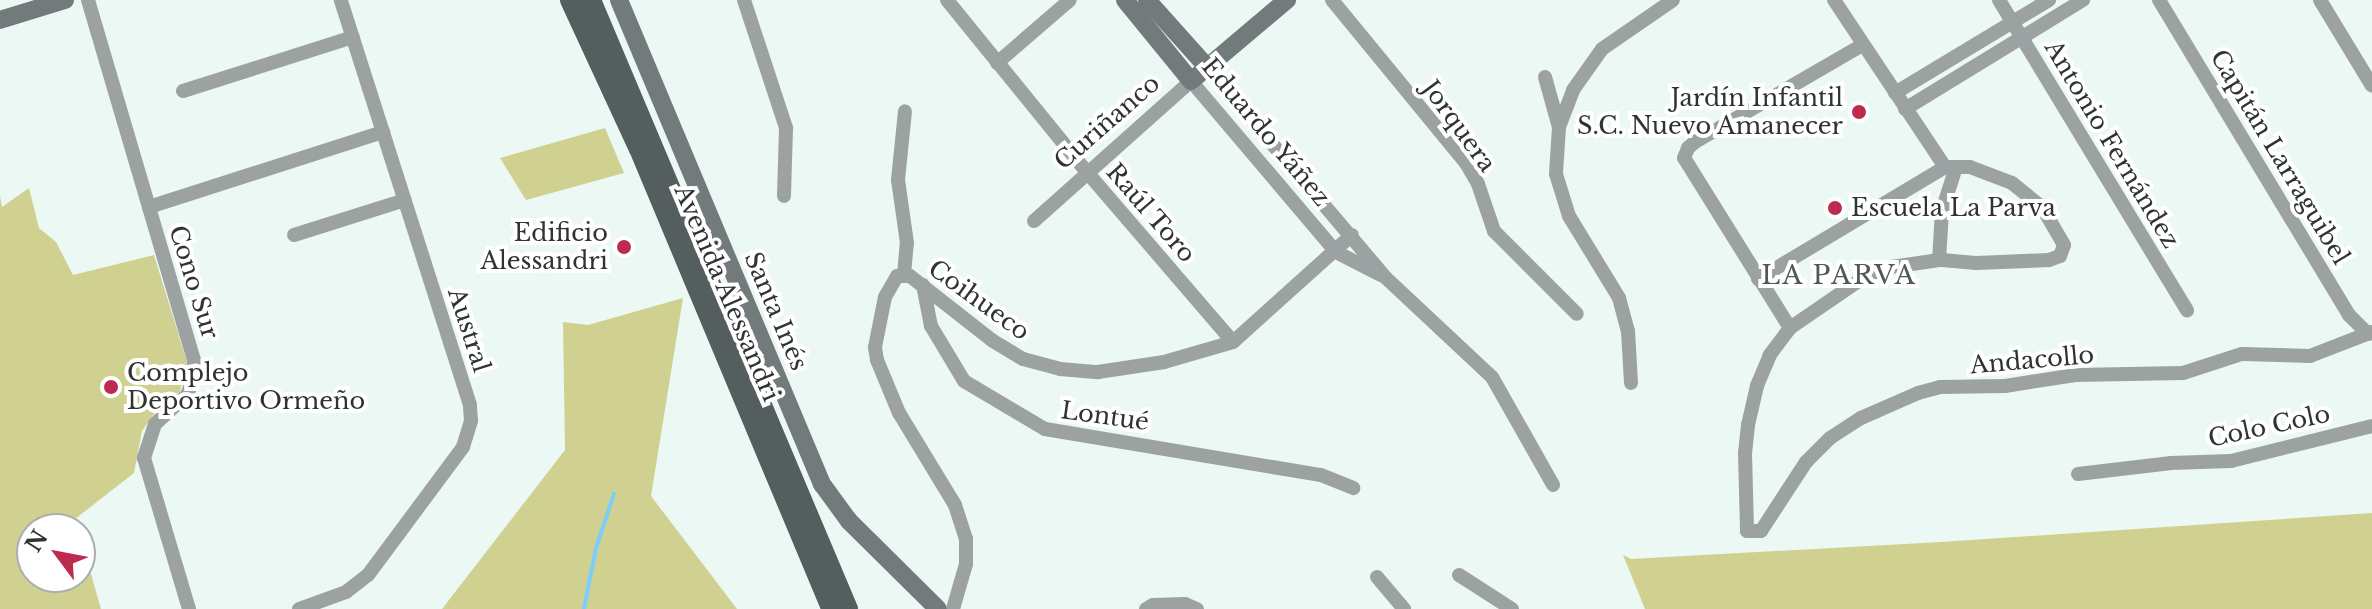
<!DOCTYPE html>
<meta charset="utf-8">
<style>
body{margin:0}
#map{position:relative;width:2372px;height:609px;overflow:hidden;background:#ebf8f3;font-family:"Libre Baskerville",serif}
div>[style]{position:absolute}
.green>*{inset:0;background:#d0d091}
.stream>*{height:4px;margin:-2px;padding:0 2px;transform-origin:2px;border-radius:2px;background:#7ecdf9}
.street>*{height:14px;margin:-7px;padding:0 7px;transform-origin:7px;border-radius:7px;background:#9ca2a2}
.secondary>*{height:18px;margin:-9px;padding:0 9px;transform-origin:9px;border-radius:9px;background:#727a7b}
.primary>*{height:20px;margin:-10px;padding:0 10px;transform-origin:10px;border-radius:10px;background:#545e5f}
.dots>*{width:22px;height:22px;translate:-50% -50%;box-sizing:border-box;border:4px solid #fff;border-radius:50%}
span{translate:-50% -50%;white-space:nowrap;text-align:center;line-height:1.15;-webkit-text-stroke:8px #fff;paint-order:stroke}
.poi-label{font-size:24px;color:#2f3432}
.right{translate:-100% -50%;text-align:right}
.left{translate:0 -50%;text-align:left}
.street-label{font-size:24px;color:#2f3432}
.neighbourhood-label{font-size:26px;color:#4f5a56;letter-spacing:2px}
.north{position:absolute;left:16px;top:513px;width:80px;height:80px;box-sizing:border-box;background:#fff;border:2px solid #acaead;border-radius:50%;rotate:302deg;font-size:22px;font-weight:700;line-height:32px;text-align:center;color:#2f3432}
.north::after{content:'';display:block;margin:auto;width:28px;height:36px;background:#bd2c4f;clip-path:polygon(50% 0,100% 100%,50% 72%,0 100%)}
</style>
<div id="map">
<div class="green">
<div style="clip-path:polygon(605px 128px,624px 173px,526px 200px,500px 158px)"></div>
<div style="clip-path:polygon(29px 188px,39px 228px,56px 242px,73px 275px,154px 255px,187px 362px,180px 391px,156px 411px,142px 431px,134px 473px,75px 519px,78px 529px,32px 529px,32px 577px,80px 577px,80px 536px,101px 609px,0 609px,0 196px,2px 207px)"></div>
<div style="clip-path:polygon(683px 298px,651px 496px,737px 609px,442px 609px,565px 450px,563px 322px,588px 325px)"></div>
<div style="clip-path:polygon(2372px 513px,2372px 609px,1645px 609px,1623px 555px,1631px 559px,1941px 542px)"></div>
</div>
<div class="stream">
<div style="left:584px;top:609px;width:62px;rotate:-78.9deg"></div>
<div style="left:596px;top:548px;width:57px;rotate:-71.6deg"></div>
</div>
<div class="street">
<div style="left:88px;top:0;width:375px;rotate:73.6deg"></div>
<div style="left:194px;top:360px;width:15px;rotate:90deg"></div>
<div style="left:194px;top:375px;width:20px;rotate:108deg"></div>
<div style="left:188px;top:394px;width:45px;rotate:137.7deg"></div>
<div style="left:155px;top:424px;width:36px;rotate:108deg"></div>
<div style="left:144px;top:458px;width:158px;rotate:73.4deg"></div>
<div style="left:744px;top:0;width:135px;rotate:71.8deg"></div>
<div style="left:786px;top:128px;width:68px;rotate:91.7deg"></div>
<div style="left:947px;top:0;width:220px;rotate:50.9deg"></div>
<div style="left:1086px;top:171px;width:225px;rotate:49.3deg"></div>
<div style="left:1332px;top:0;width:211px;rotate:50.6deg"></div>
<div style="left:1466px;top:163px;width:24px;rotate:60deg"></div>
<div style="left:1478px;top:184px;width:50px;rotate:71.2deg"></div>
<div style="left:1494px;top:231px;width:117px;rotate:45deg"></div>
<div style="left:1834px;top:0;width:201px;rotate:56.4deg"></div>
<div style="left:1945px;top:167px;width:25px"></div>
<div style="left:1970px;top:167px;width:45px;rotate:20.9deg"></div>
<div style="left:2012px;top:183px;width:38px;rotate:39deg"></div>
<div style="left:2042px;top:207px;width:44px;rotate:59.9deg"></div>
<div style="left:2064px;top:245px;width:12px;rotate:110deg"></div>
<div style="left:2060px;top:256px;width:12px;rotate:160deg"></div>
<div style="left:2049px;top:260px;width:73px;rotate:177.6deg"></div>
<div style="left:1976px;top:263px;width:37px;rotate:-175deg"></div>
<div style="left:1939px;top:260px;width:55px;rotate:171.6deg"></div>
<div style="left:1885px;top:268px;width:28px;rotate:154deg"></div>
<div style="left:1860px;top:280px;width:85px;rotate:145.6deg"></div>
<div style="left:1790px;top:328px;width:34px;rotate:127deg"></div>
<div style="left:1770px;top:355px;width:34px;rotate:113deg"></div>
<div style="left:1757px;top:386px;width:40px;rotate:103deg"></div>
<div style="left:1748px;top:425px;width:28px;rotate:96deg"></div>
<div style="left:1745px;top:453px;width:78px;rotate:88.5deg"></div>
<div style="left:1747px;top:531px;width:14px"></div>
<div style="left:1761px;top:531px;width:82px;rotate:-56.9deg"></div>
<div style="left:1806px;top:462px;width:34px;rotate:-45deg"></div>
<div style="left:1830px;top:438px;width:37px;rotate:-33deg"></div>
<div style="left:1861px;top:418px;width:62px;rotate:-23.7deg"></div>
<div style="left:1918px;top:393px;width:23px;rotate:-15deg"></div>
<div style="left:1940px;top:387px;width:65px;rotate:-0.9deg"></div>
<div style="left:2005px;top:386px;width:71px;rotate:-8.9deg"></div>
<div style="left:2075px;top:375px;width:108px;rotate:-1.1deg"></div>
<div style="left:2183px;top:373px;width:62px;rotate:-17.9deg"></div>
<div style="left:2242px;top:354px;width:68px;rotate:1.7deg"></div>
<div style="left:2310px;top:356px;width:66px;rotate:-21.2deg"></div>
<div style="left:1999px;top:0;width:363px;rotate:58.8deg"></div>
<div style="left:2159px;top:0;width:368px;rotate:58.9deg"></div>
<div style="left:2349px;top:315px;width:27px;rotate:45deg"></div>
<div style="left:2320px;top:0;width:100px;rotate:58.8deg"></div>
<div style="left:997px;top:63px;width:96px;rotate:-40.8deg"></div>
<div style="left:1207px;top:67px;width:275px;rotate:49.7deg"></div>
<div style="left:1385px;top:277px;width:146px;rotate:43.1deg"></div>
<div style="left:1492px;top:377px;width:124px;rotate:60.5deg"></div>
<div style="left:1545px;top:77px;width:52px;rotate:74.4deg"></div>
<div style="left:1559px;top:127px;width:47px;rotate:93.7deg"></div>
<div style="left:1556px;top:174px;width:44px;rotate:72.8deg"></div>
<div style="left:1569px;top:216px;width:96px;rotate:58.6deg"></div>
<div style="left:1619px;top:298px;width:34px;rotate:75deg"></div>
<div style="left:1628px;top:331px;width:52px;rotate:86.7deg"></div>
<div style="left:183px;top:91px;width:178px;rotate:-17.6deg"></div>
<div style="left:1895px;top:93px;width:180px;rotate:-31.1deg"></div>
<div style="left:1905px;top:109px;width:209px;rotate:-31.5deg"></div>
<div style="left:1559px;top:127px;width:40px;rotate:-69deg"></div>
<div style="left:1573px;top:90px;width:50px;rotate:-54.7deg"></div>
<div style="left:1602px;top:49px;width:86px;rotate:-34.6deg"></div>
<div style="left:149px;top:207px;width:246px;rotate:-17.8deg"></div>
<div style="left:1034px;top:221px;width:210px;rotate:-41.7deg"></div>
<div style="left:1191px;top:81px;width:224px;rotate:49.7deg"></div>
<div style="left:1336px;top:252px;width:51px;rotate:27.1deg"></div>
<div style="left:294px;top:235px;width:116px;rotate:-17.5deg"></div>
<div style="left:1939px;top:260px;width:49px;rotate:-86.5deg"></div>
<div style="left:1942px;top:211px;width:46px;rotate:-72.3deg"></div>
<div style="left:904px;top:275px;width:32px;rotate:-85deg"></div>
<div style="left:907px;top:243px;width:64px;rotate:-98.1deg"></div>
<div style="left:898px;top:180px;width:69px;rotate:-84.2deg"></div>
<div style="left:1758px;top:279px;width:218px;rotate:-30.9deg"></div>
<div style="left:923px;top:285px;width:42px;rotate:79deg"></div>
<div style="left:931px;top:326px;width:64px;rotate:59deg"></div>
<div style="left:964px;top:381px;width:94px;rotate:30.7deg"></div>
<div style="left:1045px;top:429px;width:280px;rotate:9.5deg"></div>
<div style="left:1321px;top:475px;width:35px;rotate:22deg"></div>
<div style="left:1790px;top:328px;width:200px;rotate:-121.9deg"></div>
<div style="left:1684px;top:158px;width:11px;rotate:-68deg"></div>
<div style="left:1688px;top:148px;width:9px;rotate:-41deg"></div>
<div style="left:1695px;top:142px;width:193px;rotate:-30.1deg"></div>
<div style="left:2078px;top:474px;width:94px;rotate:-6.7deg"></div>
<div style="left:2171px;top:463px;width:60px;rotate:-1.9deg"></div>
<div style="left:2231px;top:461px;width:145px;rotate:-13.9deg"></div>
<div style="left:1459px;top:575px;width:63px;rotate:32.7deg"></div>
<div style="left:1377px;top:577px;width:42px;rotate:49.8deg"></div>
<div style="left:299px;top:609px;width:50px;rotate:-19.9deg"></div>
<div style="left:346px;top:592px;width:28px;rotate:-38deg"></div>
<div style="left:368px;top:575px;width:159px;rotate:-53.4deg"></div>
<div style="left:463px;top:447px;width:27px;rotate:-73deg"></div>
<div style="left:471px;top:421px;width:16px;rotate:-94deg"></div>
<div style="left:470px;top:405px;width:425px;rotate:-107.7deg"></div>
<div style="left:953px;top:609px;width:47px;rotate:-73.9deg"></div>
<div style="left:966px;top:564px;width:25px;rotate:-90deg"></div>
<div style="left:966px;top:539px;width:36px;rotate:-108deg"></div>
<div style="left:955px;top:505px;width:108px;rotate:-121.3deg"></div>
<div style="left:899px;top:413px;width:57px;rotate:-112.5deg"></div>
<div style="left:877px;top:360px;width:13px;rotate:-99deg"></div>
<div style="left:875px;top:347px;width:51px;rotate:-78.7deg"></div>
<div style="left:885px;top:297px;width:24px;rotate:-60deg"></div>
<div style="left:897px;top:276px;width:13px"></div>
<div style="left:910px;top:276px;width:105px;rotate:38.1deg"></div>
<div style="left:993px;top:341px;width:35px;rotate:31deg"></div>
<div style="left:1023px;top:359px;width:38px;rotate:15deg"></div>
<div style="left:1060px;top:369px;width:38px;rotate:5deg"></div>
<div style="left:1098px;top:372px;width:67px;rotate:-8.6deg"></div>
<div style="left:1164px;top:362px;width:72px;rotate:-16.2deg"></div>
<div style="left:1233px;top:342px;width:160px;rotate:-42deg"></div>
<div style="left:1146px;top:609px;width:8px;rotate:-30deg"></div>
<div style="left:1153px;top:605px;width:32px;rotate:-2deg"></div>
<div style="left:1185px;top:604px;width:13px;rotate:23deg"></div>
</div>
<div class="secondary">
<div style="left:619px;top:0;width:525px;rotate:67.25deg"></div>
<div style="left:822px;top:484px;width:46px;rotate:53.9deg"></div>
<div style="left:849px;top:521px;width:125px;rotate:44.7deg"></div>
<div style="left:1125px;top:0;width:104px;rotate:50.8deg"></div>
<div style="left:1191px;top:81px;width:126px;rotate:-40.2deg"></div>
<div style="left:1147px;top:0;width:90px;rotate:48.2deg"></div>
<div style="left:0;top:20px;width:68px;rotate:-17.1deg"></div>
</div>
<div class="primary">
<div style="left:570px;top:0;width:164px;rotate:65.2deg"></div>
<div style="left:639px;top:149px;width:498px;rotate:67.3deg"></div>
<div style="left:591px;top:0;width:661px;rotate:67.12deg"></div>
</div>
<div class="dots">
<div style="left:1859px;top:112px;background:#bd2c4f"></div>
<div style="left:1835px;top:208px;background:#bd2c4f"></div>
<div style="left:624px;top:247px;background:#bd2c4f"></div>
<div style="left:111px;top:387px;background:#bd2c4f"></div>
</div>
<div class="poi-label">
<span class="right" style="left:1843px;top:112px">Jardín Infantil<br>S.C. Nuevo Amanecer</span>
<span class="left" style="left:1851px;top:208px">Escuela La Parva</span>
<span class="right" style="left:608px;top:247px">Edificio<br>Alessandri</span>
<span class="left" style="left:127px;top:387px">Complejo<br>Deportivo Ormeño</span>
</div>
<div class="street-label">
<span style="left:1107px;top:122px;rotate:-41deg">Curiñanco</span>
<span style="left:1459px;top:126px;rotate:54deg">Jorquera</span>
<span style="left:1266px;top:132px;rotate:50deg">Eduardo Yáñez</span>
<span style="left:2112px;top:144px;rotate:59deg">Antonio Fernández</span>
<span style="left:2280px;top:157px;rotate:59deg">Capitán Larraguibel</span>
<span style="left:1151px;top:213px;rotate:49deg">Raúl Toro</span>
<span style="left:194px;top:282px;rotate:73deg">Cono Sur</span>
<span style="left:727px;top:293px;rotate:67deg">Avenida Alessandri</span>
<span style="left:979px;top:300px;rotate:36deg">Coihueco</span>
<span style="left:776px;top:311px;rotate:67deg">Santa Inés</span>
<span style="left:469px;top:330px;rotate:72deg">Austral</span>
<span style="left:2032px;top:360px;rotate:-5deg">Andacollo</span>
<span style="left:1105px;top:416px;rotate:8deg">Lontué</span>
<span style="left:2269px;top:426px;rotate:-12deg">Colo Colo</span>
</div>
<div class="neighbourhood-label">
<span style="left:1839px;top:276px">LA PARVA</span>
</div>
<div class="north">N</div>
</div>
